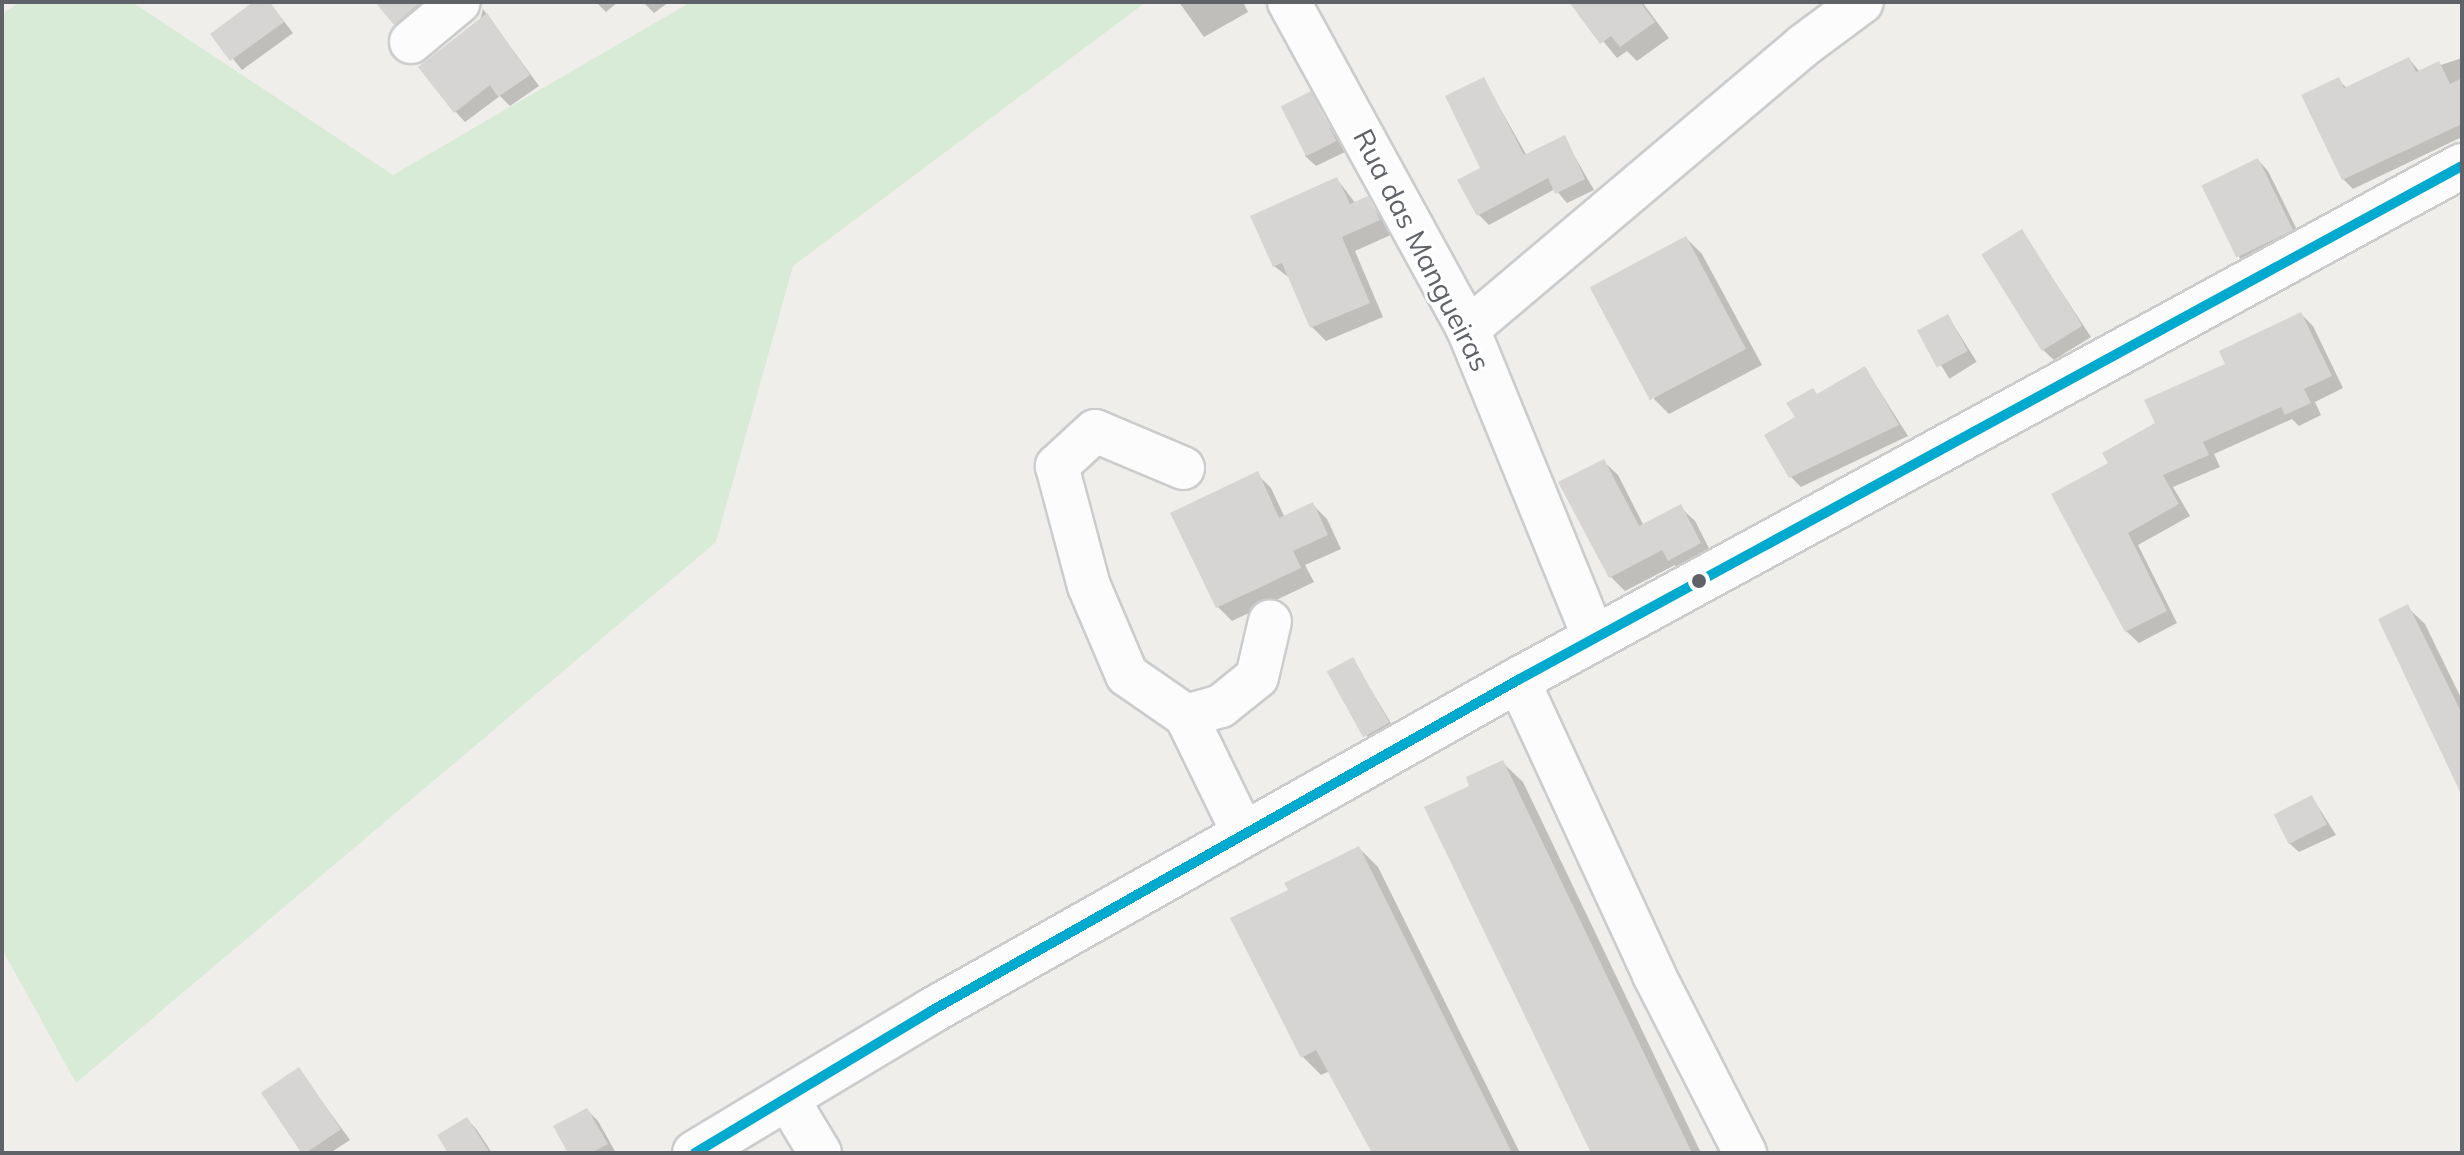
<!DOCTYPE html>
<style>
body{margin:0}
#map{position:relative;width:2464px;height:1155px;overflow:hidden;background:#efeeea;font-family:Mulish,sans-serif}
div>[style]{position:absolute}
.green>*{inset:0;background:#d8ebd6}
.shadow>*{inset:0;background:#0003;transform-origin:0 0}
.building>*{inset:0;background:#d6d5d3;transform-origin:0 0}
.roads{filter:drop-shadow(2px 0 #cbcccc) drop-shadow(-2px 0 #cbcccc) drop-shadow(0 2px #cbcccc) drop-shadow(0 -2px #cbcccc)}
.street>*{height:42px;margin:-21px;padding:0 21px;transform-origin:21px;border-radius:21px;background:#fdfcfc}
.secondary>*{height:44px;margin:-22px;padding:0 22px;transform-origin:22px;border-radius:22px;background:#fdfcfc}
.bus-1>*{height:10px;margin:-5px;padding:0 5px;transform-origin:5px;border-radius:5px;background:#00a9ce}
.dots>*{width:22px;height:22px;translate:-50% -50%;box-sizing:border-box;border:4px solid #fff;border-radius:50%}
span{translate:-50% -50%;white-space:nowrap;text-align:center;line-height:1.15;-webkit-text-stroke:6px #fff;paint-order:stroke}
.street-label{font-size:28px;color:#5f6368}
.frame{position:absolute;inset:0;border:4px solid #5f6368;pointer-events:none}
</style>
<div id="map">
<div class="green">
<div style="clip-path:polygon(20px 2px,132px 2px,393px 175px,691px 2px,1146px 2px,793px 266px,716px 542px,76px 1083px,2px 949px,2px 14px)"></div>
</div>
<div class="shadow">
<div style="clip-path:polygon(256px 2px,269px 2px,293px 33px,242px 70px,213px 34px)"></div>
<div style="clip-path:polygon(377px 2px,443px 2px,406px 34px)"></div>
<div style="clip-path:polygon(596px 2px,618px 2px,606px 12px)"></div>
<div style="clip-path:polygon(643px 2px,669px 2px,654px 13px)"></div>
<div style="clip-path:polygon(1179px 2px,1243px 2px,1248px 12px,1204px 37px)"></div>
<div style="clip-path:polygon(1571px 2px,1642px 2px,1669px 38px,1637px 61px,1627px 51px,1617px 58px)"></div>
<div style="clip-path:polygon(483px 9px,539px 86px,510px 106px,500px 96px,465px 122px,455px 111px)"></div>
<div style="clip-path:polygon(2462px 58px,2462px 137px,2353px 189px,2343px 179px,2338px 80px,2348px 89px,2409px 59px,2420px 72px)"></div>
<div style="clip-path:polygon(1484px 80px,1527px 156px,1564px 138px,1594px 190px,1567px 203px,1555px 189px,1489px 225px,1479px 215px)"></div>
<div style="clip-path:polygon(1310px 94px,1345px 152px,1316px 166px,1305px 156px)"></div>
<div style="clip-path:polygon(2258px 160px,2268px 171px,2302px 240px,2249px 267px,2239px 257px)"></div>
<div style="clip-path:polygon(1337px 179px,1356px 204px,1367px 199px,1393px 234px,1355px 251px,1383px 317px,1326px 341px,1312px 327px,1291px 279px,1274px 266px)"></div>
<div style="clip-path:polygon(2022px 232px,2091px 337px,2054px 360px,2043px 350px)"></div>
<div style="clip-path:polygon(1686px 238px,1702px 254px,1762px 365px,1669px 414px,1654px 399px)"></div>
<div style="clip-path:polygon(2301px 314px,2313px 326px,2343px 388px,2315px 402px,2321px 415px,2299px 426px,2292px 419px,2214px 454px,2220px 467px,2173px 487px,2190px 516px,2138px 545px,2177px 623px,2139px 643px,2126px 631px,2110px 464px,2228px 365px)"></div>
<div style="left:1948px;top:316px;width:54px;height:32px;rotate:58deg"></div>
<div style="clip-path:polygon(1865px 368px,1908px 436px,1801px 487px,1791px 477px,1797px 418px,1818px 395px)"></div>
<div style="clip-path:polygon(1603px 461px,1618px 475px,1644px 526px,1680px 507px,1695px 521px,1714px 558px,1684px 574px,1675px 565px,1625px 591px,1611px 577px)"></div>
<div style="clip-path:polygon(1257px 474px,1271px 488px,1285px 518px,1313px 505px,1327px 519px,1341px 549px,1305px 565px,1314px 582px,1232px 621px,1218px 607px,1173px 514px)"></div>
<div style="clip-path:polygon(2407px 607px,2425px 624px,2462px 700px,2462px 788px)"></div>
<div style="left:1353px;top:660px;width:87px;height:27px;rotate:59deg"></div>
<div style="clip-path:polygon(1502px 762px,1523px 782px,1701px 1153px,1594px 1153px,1472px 787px)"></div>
<div style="clip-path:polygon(2312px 797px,2336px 835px,2299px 852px,2288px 842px)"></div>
<div style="clip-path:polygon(1359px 848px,1378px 867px,1520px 1153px,1374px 1153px,1330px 1071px,1321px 1075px,1302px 1056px,1290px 891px)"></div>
<div style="clip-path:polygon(299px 1070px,350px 1140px,330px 1153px,304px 1153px,263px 1094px)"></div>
<div style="clip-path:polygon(587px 1110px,598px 1121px,616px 1153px,570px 1153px)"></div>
<div style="clip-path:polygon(467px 1119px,477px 1130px,492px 1153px,451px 1153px)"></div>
</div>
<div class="building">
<div style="clip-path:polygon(253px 2px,270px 2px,284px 22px,230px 61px,210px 34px)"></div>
<div style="clip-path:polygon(375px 2px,421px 2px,394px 25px)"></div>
<div style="clip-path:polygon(1569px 2px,1640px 2px,1655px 22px,1620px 47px,1611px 36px,1600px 44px)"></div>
<div style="clip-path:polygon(487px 13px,530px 75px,498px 97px,490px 85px,454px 113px,418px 67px)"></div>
<div style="clip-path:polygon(2409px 57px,2416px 72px,2439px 61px,2450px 84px,2462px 78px,2462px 124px,2342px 180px,2301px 95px,2339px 77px,2344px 88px)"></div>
<div style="clip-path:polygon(1484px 77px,1524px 155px,1565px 135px,1585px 179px,1555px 194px,1548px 178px,1477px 216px,1457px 180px,1480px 168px,1445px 96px)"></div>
<div style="left:1311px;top:91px;width:56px;height:34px;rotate:63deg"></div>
<div style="left:2258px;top:158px;width:80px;height:63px;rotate:64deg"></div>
<div style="clip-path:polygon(1337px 177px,1350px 204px,1368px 196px,1380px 220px,1342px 237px,1370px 303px,1310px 328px,1282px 263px,1273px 267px,1250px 216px)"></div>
<div style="left:2022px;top:229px;width:114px;height:48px;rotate:58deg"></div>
<div style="left:1686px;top:236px;width:128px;height:109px;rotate:62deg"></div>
<div style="clip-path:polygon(2301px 312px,2332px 376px,2304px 389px,2311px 403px,2285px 415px,2281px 407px,2203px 442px,2209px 455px,2163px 475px,2179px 504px,2128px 533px,2167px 611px,2125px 632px,2051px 494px,2108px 463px,2102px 453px,2155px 423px,2144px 400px,2225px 364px,2219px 351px)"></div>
<div style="left:1948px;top:314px;width:42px;height:35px;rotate:62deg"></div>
<div style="clip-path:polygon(1865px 366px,1899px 425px,1789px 478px,1764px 435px,1795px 417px,1786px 403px,1813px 388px,1817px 394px)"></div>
<div style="clip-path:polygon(1604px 459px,1639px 526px,1681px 504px,1701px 543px,1668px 561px,1662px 550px,1609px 578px,1558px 482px)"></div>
<div style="clip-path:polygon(1258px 471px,1279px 518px,1313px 502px,1328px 535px,1293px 551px,1301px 568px,1216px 608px,1170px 513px)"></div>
<div style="clip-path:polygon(2408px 604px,2462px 714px,2462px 796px,2378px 619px)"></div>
<div style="left:1353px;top:657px;width:75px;height:30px;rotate:61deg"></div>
<div style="clip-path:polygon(1503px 760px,1692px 1153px,1591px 1153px,1424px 807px,1469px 786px,1466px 777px)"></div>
<div style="left:2312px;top:795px;width:33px;height:43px;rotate:63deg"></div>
<div style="clip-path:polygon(1359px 846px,1512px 1153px,1372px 1153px,1316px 1050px,1301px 1058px,1230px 918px,1288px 890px,1284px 883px)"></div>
<div style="left:299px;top:1067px;width:75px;height:46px;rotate:56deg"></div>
<div style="clip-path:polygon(587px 1108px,608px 1144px,591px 1153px,568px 1153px,553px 1126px)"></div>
<div style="clip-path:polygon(467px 1117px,490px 1153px,448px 1153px,437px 1135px)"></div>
</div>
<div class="roads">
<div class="street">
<div style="left:1289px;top:2px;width:373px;rotate:61.3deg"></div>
<div style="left:1468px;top:329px;width:334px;rotate:67.8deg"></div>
<div style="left:411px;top:42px;width:62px;rotate:-39.8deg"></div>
<div style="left:1468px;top:329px;width:440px;rotate:-40.2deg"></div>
<div style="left:1804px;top:45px;width:72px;rotate:-36.6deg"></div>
<div style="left:1183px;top:468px;width:95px;rotate:-157.2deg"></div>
<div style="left:1095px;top:431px;width:52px;rotate:137.4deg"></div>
<div style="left:1057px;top:466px;width:124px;rotate:75.1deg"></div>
<div style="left:1089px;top:586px;width:97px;rotate:66.9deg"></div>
<div style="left:1127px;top:675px;width:72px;rotate:34.8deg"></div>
<div style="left:1186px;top:716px;width:132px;rotate:64deg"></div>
<div style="left:1518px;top:680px;width:325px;rotate:65.2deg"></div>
<div style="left:1654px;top:975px;width:200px;rotate:62.9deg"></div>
<div style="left:1186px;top:716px;width:36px;rotate:-16deg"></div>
<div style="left:1221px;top:706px;width:46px;rotate:-38.9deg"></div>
<div style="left:1257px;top:677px;width:57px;rotate:-76.9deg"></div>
<div style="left:787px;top:1098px;width:64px;rotate:59deg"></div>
</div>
<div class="secondary">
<div style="left:695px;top:1153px;width:275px;rotate:-31deg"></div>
<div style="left:931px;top:1011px;width:674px;rotate:-29.42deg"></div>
<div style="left:1518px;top:680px;width:1075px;rotate:-28.57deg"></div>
</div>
</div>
<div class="bus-1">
<div style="left:695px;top:1153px;width:275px;rotate:-31deg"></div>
<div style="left:931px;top:1011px;width:674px;rotate:-29.42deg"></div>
<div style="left:1518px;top:680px;width:1075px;rotate:-28.57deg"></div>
</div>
<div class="dots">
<div style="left:1699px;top:581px;background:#5f6368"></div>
</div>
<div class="street-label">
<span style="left:1422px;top:250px;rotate:63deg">Rua das Mangueiras</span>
</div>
<div class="frame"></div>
</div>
